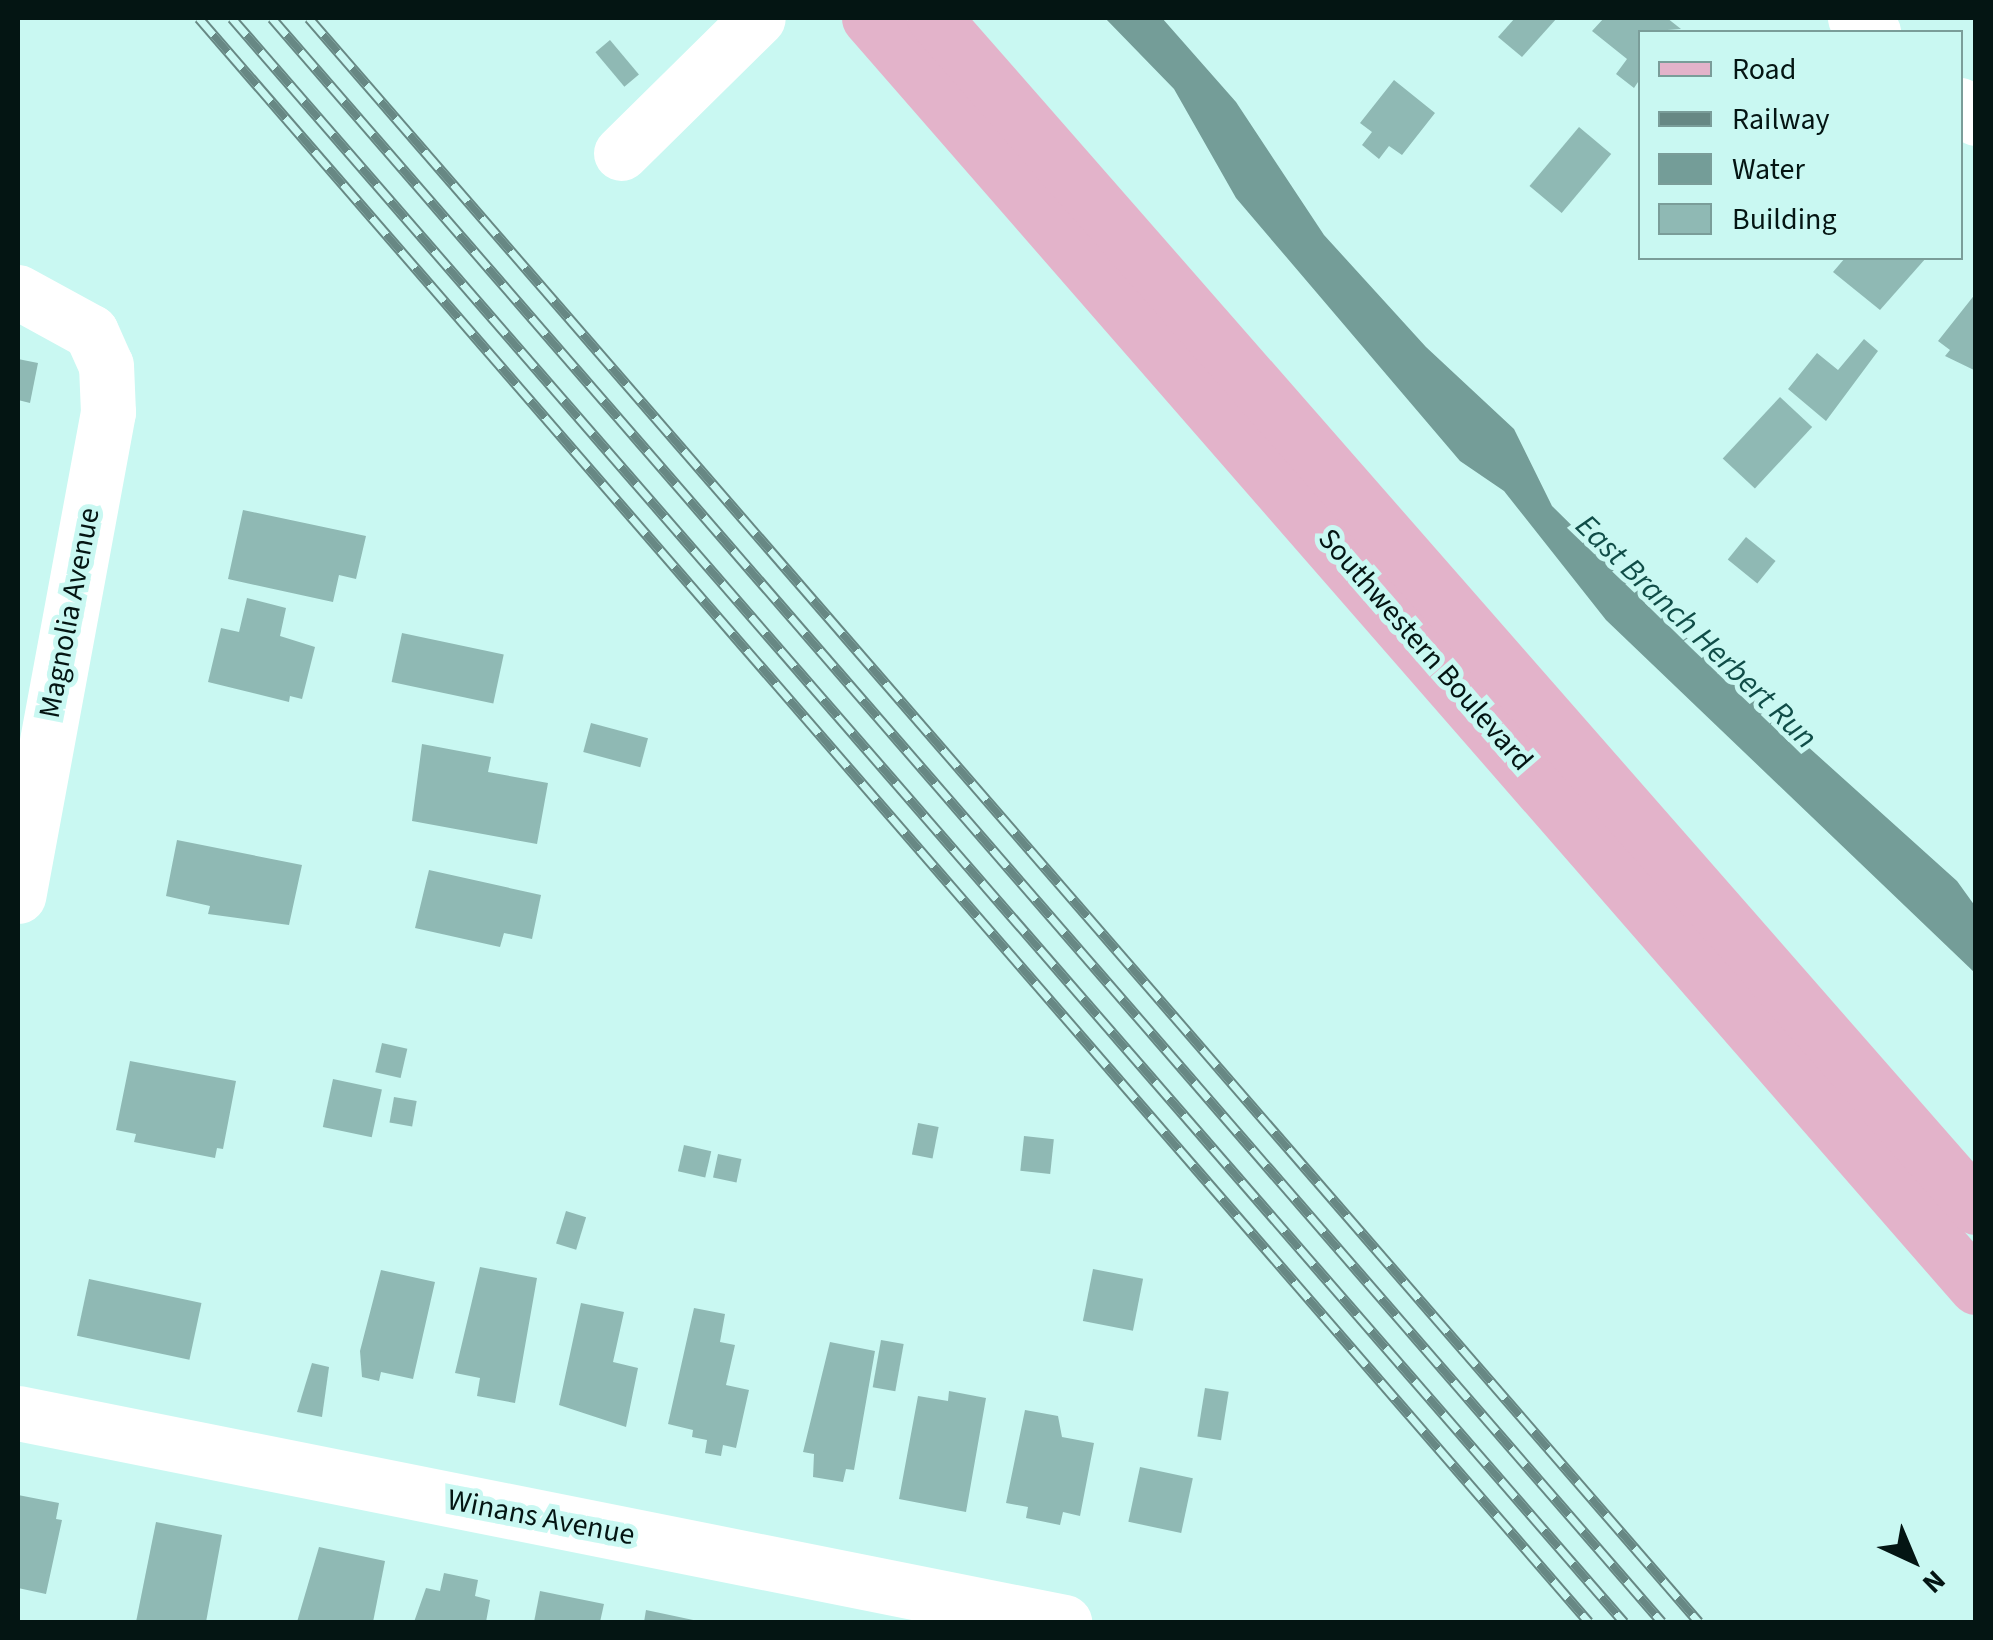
<!DOCTYPE html>
<style>
body{margin:0}
#map{position:relative;width:1993px;height:1640px;overflow:hidden;background:#c9f8f2;font-family:"Source Sans 3",sans-serif}
div>[style]{position:absolute}
.water>*{inset:0;background:#749d98}
.building>*{inset:0;background:#8fb9b4;transform-origin:0 0}
.minor>*{height:55px;margin:-27.5px;padding:0 27.5px;transform-origin:27.5px;border-radius:27.5px;background:#fff}
.major>*{height:55px;margin:-27.5px;padding:0 27.5px;transform-origin:27.5px;border-radius:27.5px;background:#e3b3ca}
.rail>*{height:11px;margin-top:-5.5px;transform-origin:0;background:repeating-linear-gradient(90deg,#c9f8f2 0 22px,#678884 0 44px);box-sizing:border-box;border-block:2px solid #678884}
span{translate:-50% -50%;white-space:nowrap;text-align:center;line-height:1.15;-webkit-text-stroke:10px #c9f8f2;paint-order:stroke}
.street-label{font-size:30px;color:#041513}
.water-label{font-size:32px;color:#104d48;font-style:italic}
.frame{position:absolute;inset:0;border:20px solid #041513;pointer-events:none}
.legend{position:absolute;left:1638px;top:30px;width:325px;height:230px;box-sizing:border-box;background:#c9f8f2;border:2px solid #7a9d99;margin:0;padding:12px 18px;list-style:none;font-size:30px;color:#041513}
.legend li{display:flex;align-items:center;gap:20px;height:50px}
.legend b{width:50px;border:2px solid #7a9d99}
.north{position:absolute;left:1863px;top:1510px;width:100px;height:100px;-webkit-text-stroke:8px #c9f8f2;paint-order:stroke;rotate:136deg;font-size:28px;font-weight:700;line-height:40px;text-align:center;color:#041513}
.north::after{content:'';display:block;margin:auto;width:35px;height:45px;background:#041513;clip-path:polygon(50% 0,100% 100%,50% 72%,0 100%)}
</style>
<div id="map">
<div class="water">
<div style="clip-path:polygon(1105px 18px,1162px 18px,1236px 102px,1324px 235px,1426px 347px,1514px 429px,1552px 506px,1675px 627px,1957px 881px,1975px 906px,1975px 973px,1606px 620px,1504px 491px,1460px 461px,1236px 198px,1174px 89px)"></div>
</div>
<div class="building">
<div style="clip-path:polygon(1515px 18px,1557px 18px,1522px 57px,1498px 37px)"></div>
<div style="clip-path:polygon(1604px 18px,1667px 18px,1681px 29px,1640px 32px,1640px 79px,1634px 88px,1616px 74px,1627px 59px,1592px 31px)"></div>
<div style="left:610px;top:40px;width:45px;height:19px;rotate:50deg"></div>
<div style="clip-path:polygon(1394px 80px,1435px 113px,1402px 155px,1389px 146px,1379px 159px,1362px 145px,1372px 132px,1360px 123px)"></div>
<div style="left:1579px;top:127px;width:42px;height:77px;rotate:40deg"></div>
<div style="clip-path:polygon(1845px 258px,1926px 258px,1880px 310px,1833px 272px)"></div>
<div style="clip-path:polygon(1976px 293px,1976px 371px,1945px 356px,1950px 350px,1938px 341px)"></div>
<div style="clip-path:polygon(1864px 339px,1878px 351px,1826px 421px,1788px 389px,1817px 353px,1838px 370px)"></div>
<div style="clip-path:polygon(18px 359px,38px 363px,30px 403px,18px 400px)"></div>
<div style="left:1780px;top:397px;width:44px;height:84px;rotate:43deg"></div>
<div style="clip-path:polygon(243px 510px,366px 536px,356px 579px,339px 575px,333px 602px,228px 579px)"></div>
<div style="left:1746px;top:537px;width:38px;height:29px;rotate:39deg"></div>
<div style="clip-path:polygon(247px 598px,286px 608px,280px 636px,315px 647px,302px 699px,290px 696px,289px 702px,208px 682px,221px 628px,239px 632px)"></div>
<div style="left:402px;top:633px;width:104px;height:50px;rotate:12deg"></div>
<div style="left:591px;top:723px;width:59px;height:30px;rotate:15deg"></div>
<div style="clip-path:polygon(422px 744px,491px 757px,488px 772px,548px 783px,537px 844px,412px 821px)"></div>
<div style="clip-path:polygon(177px 840px,302px 865px,289px 925px,208px 914px,210px 906px,166px 896px)"></div>
<div style="clip-path:polygon(429px 870px,541px 895px,532px 939px,504px 933px,500px 947px,415px 928px)"></div>
<div style="left:382px;top:1043px;width:26px;height:30px;rotate:13deg"></div>
<div style="clip-path:polygon(130px 1061px,236px 1081px,223px 1149px,217px 1148px,215px 1158px,134px 1142px,136px 1134px,116px 1130px)"></div>
<div style="left:333px;top:1079px;width:50px;height:49px;rotate:12deg"></div>
<div style="left:394px;top:1097px;width:23px;height:26px;rotate:10deg"></div>
<div style="left:918px;top:1123px;width:21px;height:32px;rotate:11deg"></div>
<div style="left:1024px;top:1136px;width:30px;height:35px;rotate:6deg"></div>
<div style="left:684px;top:1145px;width:28px;height:27px;rotate:13deg"></div>
<div style="left:718px;top:1154px;width:24px;height:24px;rotate:12deg"></div>
<div style="left:566px;top:1211px;width:21px;height:34px;rotate:17deg"></div>
<div style="clip-path:polygon(480px 1267px,537px 1278px,515px 1403px,477px 1396px,480px 1378px,455px 1373px)"></div>
<div style="left:1093px;top:1269px;width:51px;height:53px;rotate:11deg"></div>
<div style="clip-path:polygon(381px 1270px,435px 1282px,413px 1379px,381px 1372px,379px 1381px,362px 1377px,360px 1351px)"></div>
<div style="left:89px;top:1279px;width:115px;height:58px;rotate:12deg"></div>
<div style="clip-path:polygon(581px 1303px,624px 1312px,613px 1362px,638px 1368px,626px 1427px,559px 1405px)"></div>
<div style="clip-path:polygon(694px 1308px,725px 1314px,720px 1342px,735px 1345px,726px 1385px,749px 1390px,736px 1448px,723px 1445px,721px 1456px,705px 1453px,707px 1440px,692px 1437px,693px 1430px,668px 1424px)"></div>
<div style="left:881px;top:1340px;width:23px;height:48px;rotate:10deg"></div>
<div style="clip-path:polygon(830px 1342px,875px 1351px,854px 1470px,846px 1469px,843px 1482px,813px 1477px,814px 1454px,803px 1452px)"></div>
<div style="clip-path:polygon(312px 1363px,329px 1367px,322px 1417px,297px 1412px)"></div>
<div style="left:1205px;top:1388px;width:24px;height:49px;rotate:9deg"></div>
<div style="clip-path:polygon(949px 1391px,986px 1398px,966px 1512px,899px 1499px,918px 1396px,948px 1401px)"></div>
<div style="clip-path:polygon(1025px 1410px,1058px 1416px,1062px 1437px,1094px 1443px,1080px 1516px,1063px 1512px,1060px 1525px,1026px 1518px,1028px 1507px,1006px 1503px)"></div>
<div style="left:1140px;top:1467px;width:54px;height:56px;rotate:12deg"></div>
<div style="clip-path:polygon(18px 1495px,59px 1503px,56px 1519px,62px 1520px,46px 1594px,18px 1588px)"></div>
<div style="clip-path:polygon(156px 1522px,222px 1535px,206px 1622px,136px 1622px)"></div>
<div style="clip-path:polygon(319px 1547px,385px 1561px,373px 1622px,297px 1622px)"></div>
<div style="clip-path:polygon(444px 1573px,478px 1580px,475px 1596px,490px 1600px,486px 1622px,414px 1622px,426px 1588px,440px 1591px)"></div>
<div style="clip-path:polygon(540px 1591px,604px 1604px,600px 1622px,534px 1622px)"></div>
<div style="clip-path:polygon(646px 1610px,698px 1621px,698px 1622px,644px 1622px)"></div>
</div>
<div class="minor">
<div style="left:1855px;top:18px;width:23px;rotate:38deg"></div>
<div style="left:1960px;top:105px;width:21px;rotate:39deg"></div>
<div style="left:621px;top:153px;width:192px;rotate:-44.6deg"></div>
<div style="left:18px;top:292px;width:83px;rotate:28.7deg"></div>
<div style="left:91px;top:332px;width:36px;rotate:66deg"></div>
<div style="left:106px;top:365px;width:47px;rotate:87.6deg"></div>
<div style="left:108px;top:412px;width:492px;rotate:100.5deg"></div>
<div style="left:18px;top:1413px;width:1067px;rotate:11.3deg"></div>
</div>
<div class="major">
<div style="left:869px;top:18px;width:1684px;rotate:48.9deg"></div>
<div style="left:934px;top:18px;width:1581px;rotate:48.77deg"></div>
</div>
<div class="rail">
<div style="left:199px;top:18px;width:2122px;rotate:49.09deg"></div>
<div style="left:232px;top:18px;width:2124px;rotate:49.05deg"></div>
<div style="left:272px;top:18px;width:2122px;rotate:49.09deg"></div>
<div style="left:309px;top:18px;width:2122px;rotate:49.09deg"></div>
</div>
<div class="street-label">
<span style="left:70px;top:613px;rotate:-79deg">Magnolia Avenue</span>
<span style="left:1425px;top:650px;rotate:49deg">Southwestern Boulevard</span>
<span style="left:541px;top:1518px;rotate:11deg">Winans Avenue</span>
</div>
<div class="water-label">
<span style="left:1696px;top:632px;rotate:44deg">East Branch Herbert Run</span>
</div>
<div class="frame"></div>
<ul class="legend">
<li><b style="height:12px;background:#e3b3ca"></b>Road</li>
<li><b style="height:12px;background:#678884"></b>Railway</li>
<li><b style="height:28px;background:#749d98"></b>Water</li>
<li><b style="height:28px;background:#8fb9b4"></b>Building</li>
</ul>
<div class="north">N</div>
</div>
